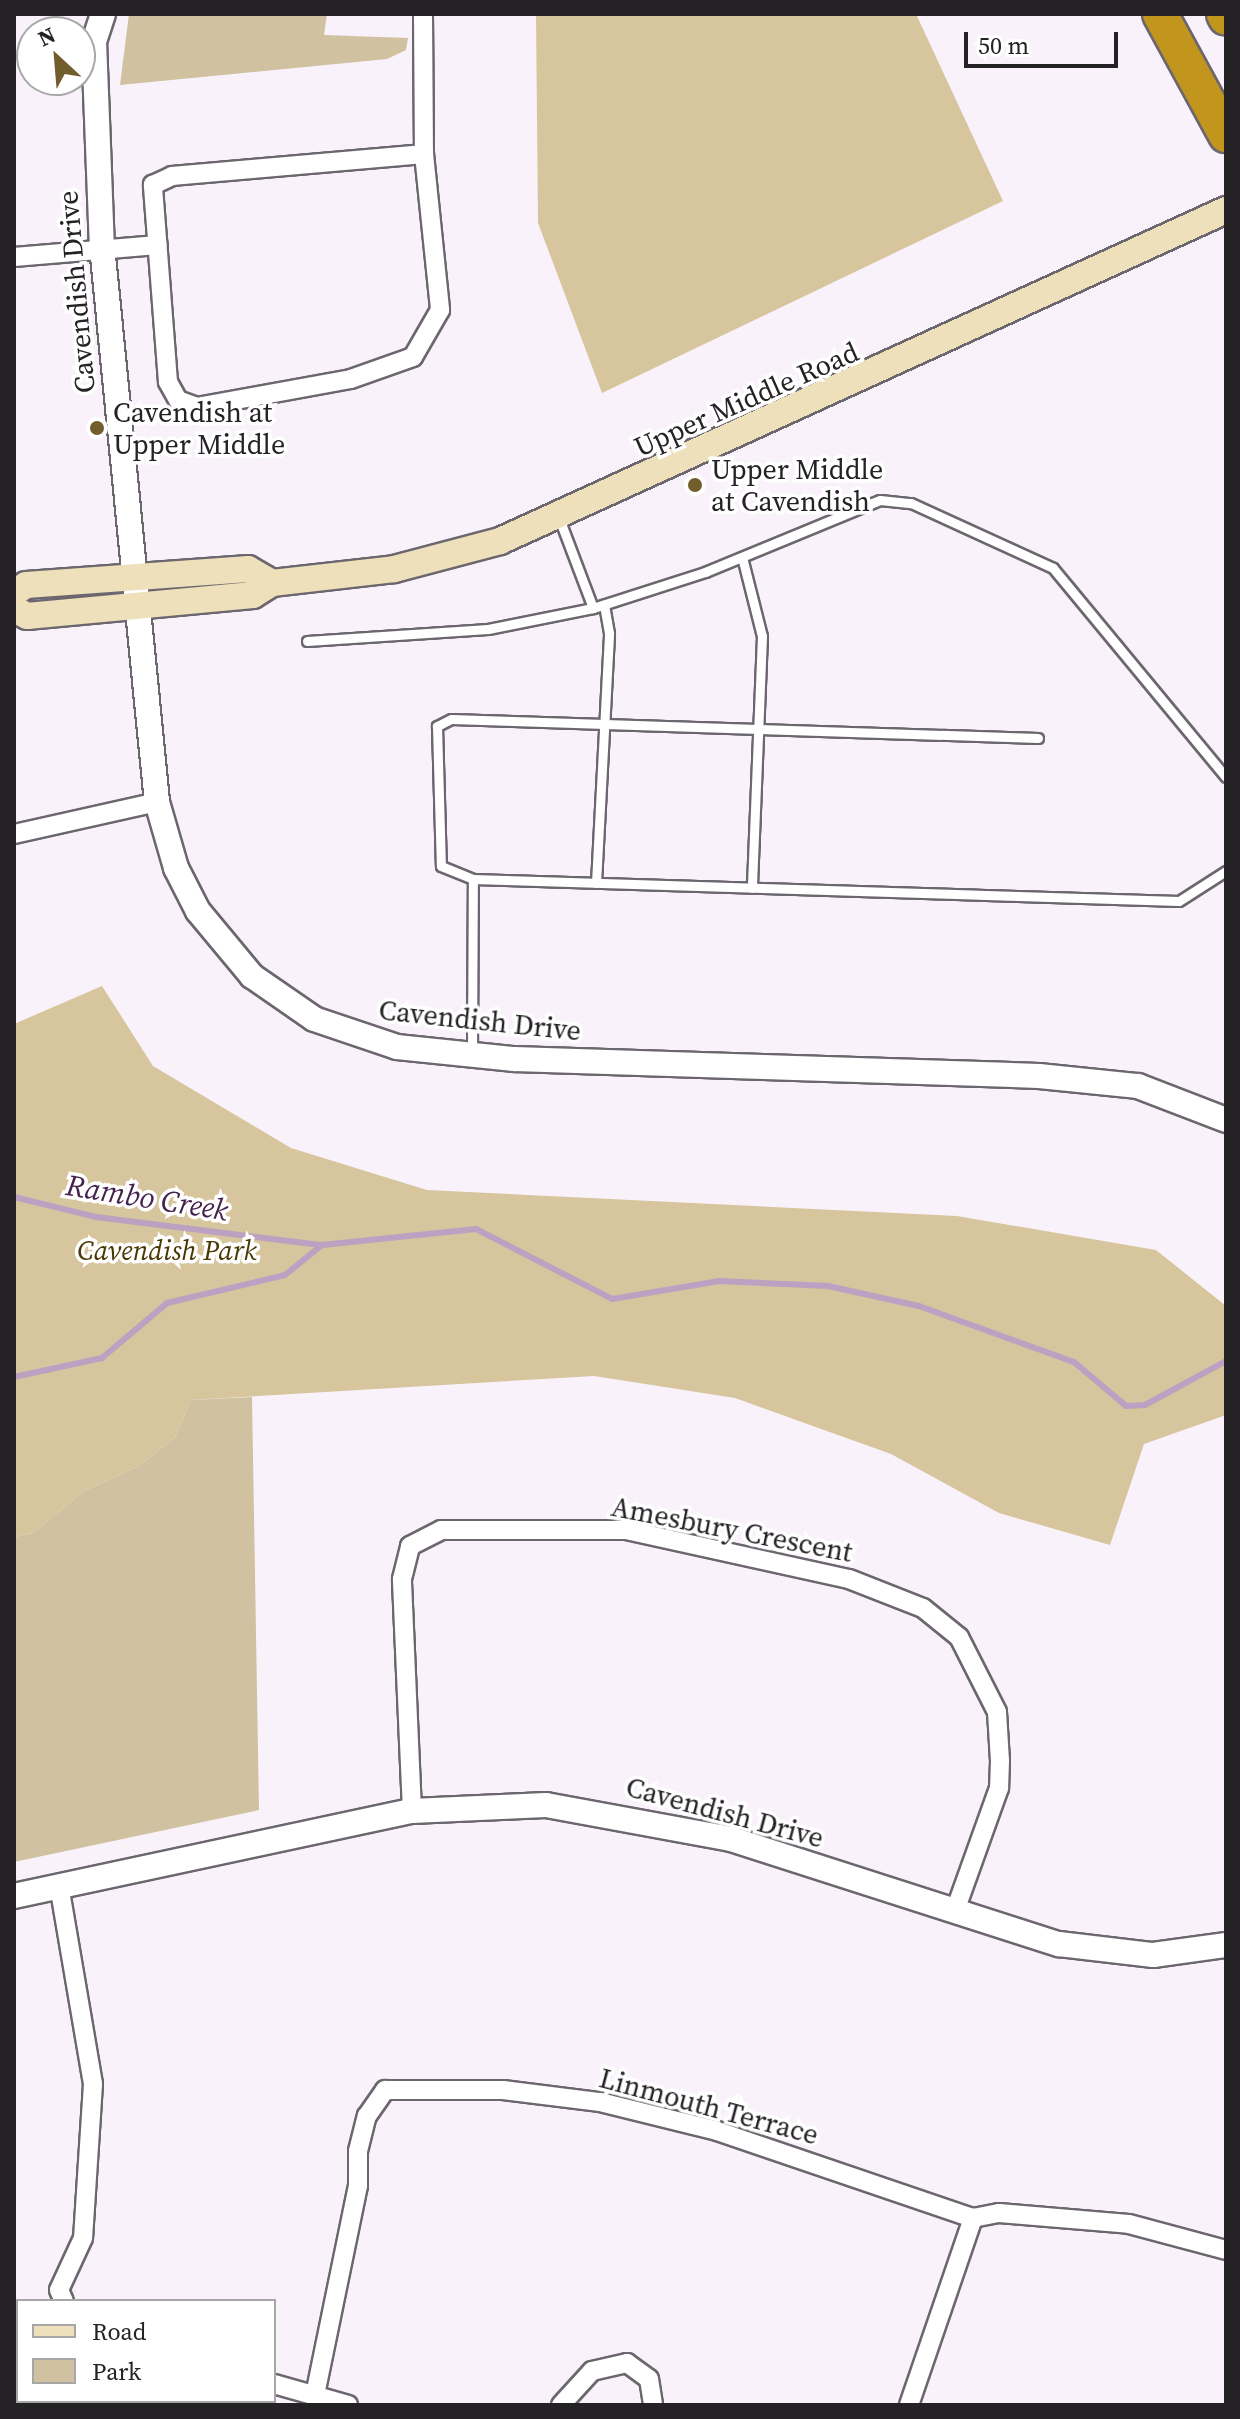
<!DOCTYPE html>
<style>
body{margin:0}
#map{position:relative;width:1240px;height:2419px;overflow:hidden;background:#f9f2fb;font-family:"Source Serif 4",serif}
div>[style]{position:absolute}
.green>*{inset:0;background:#d0c1a0}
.forest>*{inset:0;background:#d7c59e}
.stream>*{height:6px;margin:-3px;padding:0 3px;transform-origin:3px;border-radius:3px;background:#bca1c2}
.roads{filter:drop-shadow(2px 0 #6c666e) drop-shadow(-2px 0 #6c666e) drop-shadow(0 2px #6c666e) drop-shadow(0 -2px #6c666e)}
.service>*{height:9px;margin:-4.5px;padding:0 4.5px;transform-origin:4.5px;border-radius:4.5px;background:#fff}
.minor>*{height:18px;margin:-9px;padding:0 9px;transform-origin:9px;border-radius:9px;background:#fff}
.tertiary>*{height:24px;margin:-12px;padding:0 12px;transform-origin:12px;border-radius:12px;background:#fff}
.secondary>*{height:26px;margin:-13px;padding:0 13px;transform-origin:13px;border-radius:13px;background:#ede0bb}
.motorway>*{height:34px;margin:-17px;padding:0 17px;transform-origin:17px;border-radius:17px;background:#c2961c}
.dots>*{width:22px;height:22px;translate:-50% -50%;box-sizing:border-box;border:4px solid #fff;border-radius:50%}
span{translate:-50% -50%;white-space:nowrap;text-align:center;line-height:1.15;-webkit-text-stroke:7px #fff;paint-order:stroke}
.street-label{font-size:28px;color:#242225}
.poi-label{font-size:28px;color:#242225}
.left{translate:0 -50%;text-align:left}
.park-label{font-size:28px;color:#4a3804;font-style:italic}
.water-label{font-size:30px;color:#45224d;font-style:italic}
.frame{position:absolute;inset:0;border:16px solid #242225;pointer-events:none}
.legend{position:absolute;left:16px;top:2299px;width:260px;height:104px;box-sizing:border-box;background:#fff;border:2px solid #a7a7a8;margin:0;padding:10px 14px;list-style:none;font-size:24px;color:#242225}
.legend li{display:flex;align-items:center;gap:16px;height:40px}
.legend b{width:40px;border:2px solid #a7a7a8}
.north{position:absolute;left:16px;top:16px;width:80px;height:80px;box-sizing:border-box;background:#fff;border:2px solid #a7a7a8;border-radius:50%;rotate:334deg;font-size:22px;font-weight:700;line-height:32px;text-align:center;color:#242225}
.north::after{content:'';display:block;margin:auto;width:28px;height:36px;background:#725d2c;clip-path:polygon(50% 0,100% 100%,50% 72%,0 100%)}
.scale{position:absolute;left:964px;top:32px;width:154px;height:36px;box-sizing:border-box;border:4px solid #242225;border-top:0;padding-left:10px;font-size:24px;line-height:28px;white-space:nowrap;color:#242225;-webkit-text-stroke:6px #fff;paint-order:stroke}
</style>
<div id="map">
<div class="green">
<div style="clip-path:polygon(129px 14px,327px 14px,324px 35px,408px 38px,406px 50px,387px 59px,120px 85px)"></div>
<div style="clip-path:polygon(252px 1397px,259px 1810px,14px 1862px,14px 1537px,33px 1533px,84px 1491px,139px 1466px,175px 1437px,191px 1400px)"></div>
</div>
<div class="forest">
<div style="clip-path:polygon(536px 14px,916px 14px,1003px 201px,602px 393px,538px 223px)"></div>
<div style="clip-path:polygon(102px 986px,153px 1066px,291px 1148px,427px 1190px,957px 1216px,1156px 1250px,1226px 1306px,1226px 1415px,1144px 1444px,1110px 1545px,999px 1513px,891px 1454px,735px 1398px,594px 1376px,191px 1400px,175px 1437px,139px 1466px,84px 1491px,33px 1533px,14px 1537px,14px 1024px)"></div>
</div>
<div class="stream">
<div style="left:14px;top:1197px;width:84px;rotate:13.7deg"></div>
<div style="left:96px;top:1217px;width:228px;rotate:7.1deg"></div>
<div style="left:322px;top:1245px;width:155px;rotate:-5.9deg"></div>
<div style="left:476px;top:1229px;width:153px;rotate:27.2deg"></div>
<div style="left:612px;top:1299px;width:109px;rotate:-9.5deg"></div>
<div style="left:719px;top:1281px;width:109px;rotate:2.6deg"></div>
<div style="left:828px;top:1286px;width:93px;rotate:12.4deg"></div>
<div style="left:919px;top:1306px;width:165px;rotate:19.9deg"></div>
<div style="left:1074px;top:1362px;width:68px;rotate:40.2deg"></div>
<div style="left:1126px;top:1406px;width:19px;rotate:-3deg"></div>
<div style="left:1145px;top:1405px;width:92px;rotate:-28.5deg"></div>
<div style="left:14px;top:1377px;width:90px;rotate:-12.2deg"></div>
<div style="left:102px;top:1358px;width:85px;rotate:-40.2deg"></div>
<div style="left:167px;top:1303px;width:121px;rotate:-13.3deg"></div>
<div style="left:285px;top:1275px;width:48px;rotate:-39deg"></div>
</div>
<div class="roads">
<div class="service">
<div style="left:559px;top:518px;width:96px;rotate:69.3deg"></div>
<div style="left:742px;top:557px;width:81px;rotate:75.8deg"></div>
<div style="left:762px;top:636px;width:252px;rotate:92.3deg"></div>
<div style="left:307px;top:641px;width:181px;rotate:-3.8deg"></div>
<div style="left:488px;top:629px;width:107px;rotate:-11.3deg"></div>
<div style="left:593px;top:608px;width:118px;rotate:-17.8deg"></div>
<div style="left:705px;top:572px;width:189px;rotate:-22.4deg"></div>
<div style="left:880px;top:500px;width:31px;rotate:6deg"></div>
<div style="left:911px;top:503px;width:156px;rotate:24.6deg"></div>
<div style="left:1053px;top:568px;width:271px;rotate:50.4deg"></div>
<div style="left:1038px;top:738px;width:587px;rotate:-178.15deg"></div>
<div style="left:451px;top:719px;width:16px;rotate:153deg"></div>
<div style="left:437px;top:726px;width:140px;rotate:88.4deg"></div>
<div style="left:441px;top:866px;width:35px;rotate:22deg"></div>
<div style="left:473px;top:879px;width:706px;rotate:1.78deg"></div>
<div style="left:1179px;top:901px;width:56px;rotate:-32.6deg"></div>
<div style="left:596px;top:883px;width:250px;rotate:-87deg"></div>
<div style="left:609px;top:633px;width:29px;rotate:-100deg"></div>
<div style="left:472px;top:1051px;width:172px;rotate:-89.7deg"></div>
</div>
<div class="minor">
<div style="left:423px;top:14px;width:140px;rotate:89.6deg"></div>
<div style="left:424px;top:154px;width:157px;rotate:84.1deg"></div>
<div style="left:440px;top:310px;width:54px;rotate:119.9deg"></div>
<div style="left:413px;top:357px;width:66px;rotate:160.5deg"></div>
<div style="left:351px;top:379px;width:157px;rotate:169.7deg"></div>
<div style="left:197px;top:407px;width:20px;rotate:-160deg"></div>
<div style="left:178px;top:400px;width:21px;rotate:-119deg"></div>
<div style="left:168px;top:382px;width:198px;rotate:-94.4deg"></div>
<div style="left:153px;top:185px;width:21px;rotate:-25deg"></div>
<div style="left:172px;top:176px;width:253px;rotate:-5deg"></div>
<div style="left:14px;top:257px;width:144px;rotate:-4.8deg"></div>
<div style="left:14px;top:834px;width:147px;rotate:-12.6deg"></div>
<div style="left:412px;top:1811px;width:232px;rotate:-92.5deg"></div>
<div style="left:402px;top:1579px;width:34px;rotate:-76deg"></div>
<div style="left:410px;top:1546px;width:35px;rotate:-27deg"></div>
<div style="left:441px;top:1530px;width:185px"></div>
<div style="left:626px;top:1530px;width:228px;rotate:12.4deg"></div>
<div style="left:849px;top:1579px;width:79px;rotate:21.4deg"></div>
<div style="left:923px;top:1608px;width:46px;rotate:38.9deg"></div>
<div style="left:959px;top:1637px;width:84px;rotate:63.1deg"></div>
<div style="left:997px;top:1712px;width:49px;rotate:86.5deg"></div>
<div style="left:1000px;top:1761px;width:27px;rotate:92deg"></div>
<div style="left:999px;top:1788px;width:131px;rotate:109.7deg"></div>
<div style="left:59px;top:1885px;width:202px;rotate:80.3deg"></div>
<div style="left:93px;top:2084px;width:154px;rotate:93.7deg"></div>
<div style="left:83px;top:2238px;width:57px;rotate:114.8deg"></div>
<div style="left:59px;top:2290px;width:12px;rotate:66deg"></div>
<div style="left:274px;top:2384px;width:77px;rotate:15.8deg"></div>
<div style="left:315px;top:2395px;width:213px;rotate:-78.4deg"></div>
<div style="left:358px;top:2186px;width:35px;rotate:-90deg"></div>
<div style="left:358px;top:2151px;width:36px;rotate:-76deg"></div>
<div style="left:367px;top:2116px;width:32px;rotate:-55deg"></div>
<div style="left:385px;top:2090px;width:118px"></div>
<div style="left:503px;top:2090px;width:98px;rotate:7.1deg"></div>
<div style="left:600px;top:2102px;width:121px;rotate:13.9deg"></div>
<div style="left:717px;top:2131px;width:270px;rotate:18.8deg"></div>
<div style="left:973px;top:2218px;width:26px;rotate:-11deg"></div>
<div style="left:999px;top:2213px;width:130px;rotate:4.8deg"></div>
<div style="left:1129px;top:2224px;width:100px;rotate:15deg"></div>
<div style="left:561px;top:2405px;width:46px;rotate:-47.6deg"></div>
<div style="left:592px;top:2371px;width:36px;rotate:-13deg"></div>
<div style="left:627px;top:2363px;width:27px;rotate:36deg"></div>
<div style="left:649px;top:2379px;width:26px;rotate:81deg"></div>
<div style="left:909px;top:2405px;width:198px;rotate:-71.1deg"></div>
</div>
<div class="tertiary">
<div style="left:103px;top:14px;width:28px;rotate:108deg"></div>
<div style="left:94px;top:41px;width:205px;rotate:87.8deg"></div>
<div style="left:102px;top:246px;width:559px;rotate:84.35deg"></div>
<div style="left:157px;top:802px;width:69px;rotate:73.9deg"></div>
<div style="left:176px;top:868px;width:48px;rotate:62.9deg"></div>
<div style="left:198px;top:911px;width:85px;rotate:50.3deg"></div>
<div style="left:252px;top:976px;width:75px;rotate:34.7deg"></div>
<div style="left:314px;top:1019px;width:88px;rotate:18.6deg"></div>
<div style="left:397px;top:1047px;width:118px;rotate:5.9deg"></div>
<div style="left:514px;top:1059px;width:525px;rotate:1.85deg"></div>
<div style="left:1039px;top:1076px;width:100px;rotate:5.8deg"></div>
<div style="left:1138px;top:1086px;width:94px;rotate:21.1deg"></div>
<div style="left:14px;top:1896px;width:407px;rotate:-12.1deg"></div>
<div style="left:412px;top:1811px;width:134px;rotate:-2.6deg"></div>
<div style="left:546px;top:1805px;width:188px;rotate:10.4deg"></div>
<div style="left:731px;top:1839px;width:344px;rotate:17.8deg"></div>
<div style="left:1059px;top:1944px;width:95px;rotate:6.7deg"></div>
<div style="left:1153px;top:1955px;width:74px;rotate:-7.8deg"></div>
</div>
<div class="secondary">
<div style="left:14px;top:593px;width:14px;rotate:-34deg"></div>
<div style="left:26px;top:585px;width:223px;rotate:-4.1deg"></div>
<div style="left:248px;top:569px;width:28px;rotate:30deg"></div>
<div style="left:14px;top:609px;width:15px;rotate:28deg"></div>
<div style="left:27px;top:616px;width:227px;rotate:-5.3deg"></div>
<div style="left:253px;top:595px;width:22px;rotate:-32deg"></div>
<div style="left:272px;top:583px;width:123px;rotate:-6.5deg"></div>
<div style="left:394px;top:569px;width:110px;rotate:-14.8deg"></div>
<div style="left:500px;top:541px;width:798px;rotate:-24.51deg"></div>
</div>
<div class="motorway">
<div style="left:1160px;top:14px;width:138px;rotate:61.4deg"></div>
<div style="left:1224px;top:14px;width:4px;rotate:63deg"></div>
</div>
</div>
<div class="dots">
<div style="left:97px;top:428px;background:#725d2c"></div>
<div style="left:695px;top:485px;background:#725d2c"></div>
</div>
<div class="street-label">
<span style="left:76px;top:292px;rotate:-95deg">Cavendish Drive</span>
<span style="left:746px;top:399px;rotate:-24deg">Upper Middle Road</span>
<span style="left:480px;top:1020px;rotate:6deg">Cavendish Drive</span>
<span style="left:732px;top:1529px;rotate:11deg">Amesbury Crescent</span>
<span style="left:725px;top:1812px;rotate:15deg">Cavendish Drive</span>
<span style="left:709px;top:2106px;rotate:15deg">Linmouth Terrace</span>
</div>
<div class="poi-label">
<span class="left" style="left:113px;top:428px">Cavendish at<br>Upper Middle</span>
<span class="left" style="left:711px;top:485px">Upper Middle<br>at Cavendish</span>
</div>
<div class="park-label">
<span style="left:167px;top:1250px">Cavendish Park</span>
</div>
<div class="water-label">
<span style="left:147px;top:1198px;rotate:9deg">Rambo Creek</span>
</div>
<div class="frame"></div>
<ul class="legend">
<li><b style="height:10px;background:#ede0bb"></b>Road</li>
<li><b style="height:22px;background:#d0c1a0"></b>Park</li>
</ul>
<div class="north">N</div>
<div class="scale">50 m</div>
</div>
